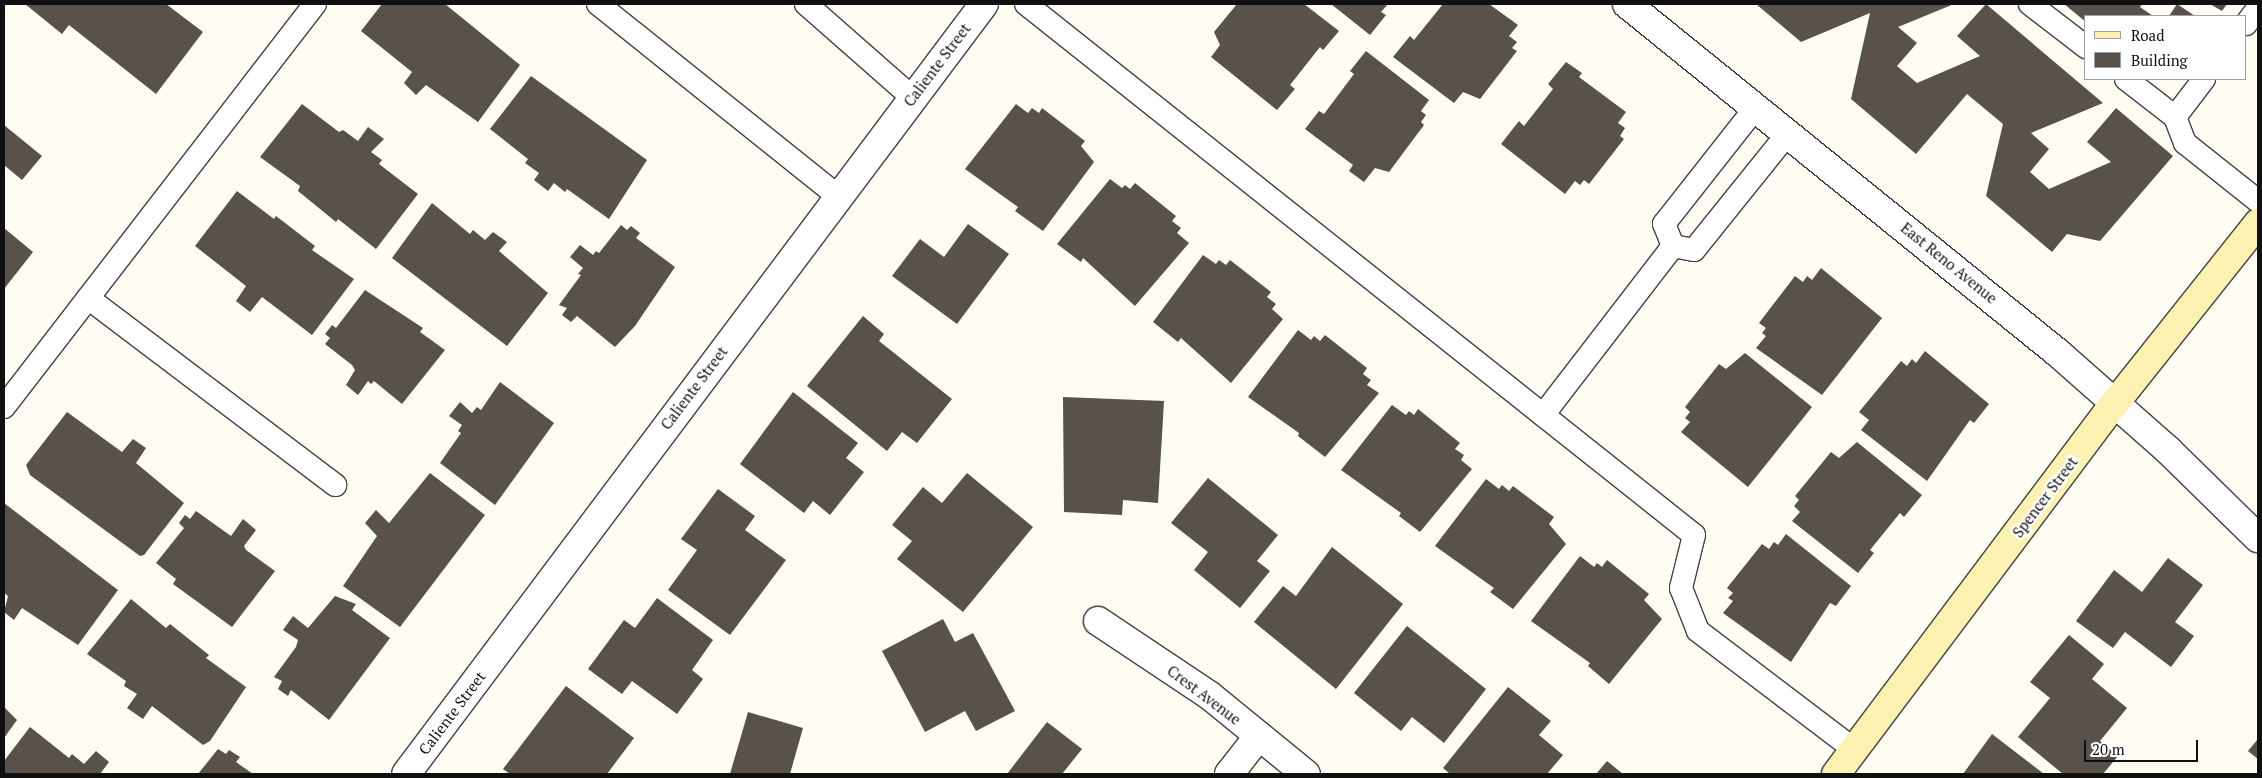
<!DOCTYPE html>
<style>
body{margin:0}
#map{position:relative;width:2262px;height:778px;overflow:hidden;background:#fefcf3;font-family:"PT Serif",serif}
div>[style]{position:absolute}
.building>*{inset:0;background:#58514c}
.roads{filter:drop-shadow(1px 0 #434343) drop-shadow(-1px 0 #434343) drop-shadow(0 1px #434343) drop-shadow(0 -1px #434343)}
.lane>*{height:22px;margin:-11px;padding:0 11px;transform-origin:11px;border-radius:11px;background:#fff}
.street>*{height:28px;margin:-14px;padding:0 14px;transform-origin:14px;border-radius:14px;background:#fff}
.secondary>*{height:28px;margin:-14px;padding:0 14px;transform-origin:14px;border-radius:14px;background:#fbf2b1}
span{translate:-50% -50%;white-space:nowrap;text-align:center;line-height:1.15;-webkit-text-stroke:5px #fff;paint-order:stroke}
.street-label{font-size:15px;color:#101010}
.frame{position:absolute;inset:0;border:5px solid #101010;pointer-events:none}
.legend{position:absolute;left:2084px;top:15px;width:162px;height:65px;box-sizing:border-box;background:#fff;border:1px solid #9f9f9f;margin:0;padding:6px 9px;list-style:none;font-size:15px;color:#101010}
.legend li{display:flex;align-items:center;gap:10px;height:25px}
.legend b{width:25px;border:1px solid #9f9f9f}
.scale{position:absolute;left:2084px;top:740px;width:114px;height:22px;box-sizing:border-box;border:2px solid #101010;border-top:0;padding-left:6px;font-size:15px;line-height:18px;white-space:nowrap;color:#101010;-webkit-text-stroke:4px #fff;paint-order:stroke}
</style>
<div id="map">
<div class="building">
<div style="clip-path:polygon(25px 4px,166px 4px,203px 32px,156px 94px,69px 25px,62px 34px)"></div>
<div style="clip-path:polygon(382px 4px,445px 4px,520px 65px,478px 122px,426px 85px,416px 95px,404px 83px,412px 72px,361px 31px)"></div>
<div style="clip-path:polygon(1237px 4px,1304px 4px,1339px 31px,1323px 50px,1320px 47px,1290px 85px,1295px 89px,1277px 110px,1211px 57px,1220px 45px,1214px 32px)"></div>
<div style="clip-path:polygon(1331px 4px,1388px 4px,1381px 12px,1386px 15px,1370px 35px)"></div>
<div style="clip-path:polygon(1443px 4px,1489px 4px,1518px 25px,1509px 36px,1517px 42px,1512px 48px,1517px 51px,1480px 99px,1463px 92px,1454px 103px,1393px 57px,1410px 36px,1414px 40px)"></div>
<div style="clip-path:polygon(1756px 4px,1954px 4px,1898px 27px,1917px 43px,1897px 66px,1917px 83px,1980px 56px,1957px 36px,1986px 4px,2103px 103px,2031px 133px,2049px 149px,2030px 172px,2049px 189px,2111px 162px,2087px 142px,2116px 108px,2173px 156px,2100px 241px,2067px 234px,2052px 252px,1986px 196px,2003px 124px,1967px 94px,1916px 154px,1851px 99px,1870px 13px,1801px 42px)"></div>
<div style="clip-path:polygon(2064px 4px,2142px 4px,2140px 7px,2153px 16px,2086px 16px,2086px 22px)"></div>
<div style="clip-path:polygon(2177px 4px,2195px 16px,2169px 16px)"></div>
<div style="clip-path:polygon(2210px 4px,2227px 4px,2222px 11px)"></div>
<div style="clip-path:polygon(1366px 51px,1429px 100px,1421px 111px,1426px 115px,1421px 122px,1424px 125px,1389px 172px,1375px 168px,1364px 182px,1349px 171px,1353px 165px,1305px 129px,1319px 111px,1324px 114px,1354px 74px,1350px 71px)"></div>
<div style="clip-path:polygon(1566px 62px,1582px 73px,1579px 77px,1626px 112px,1618px 123px,1625px 128px,1620px 136px,1624px 139px,1589px 184px,1584px 180px,1580px 185px,1575px 181px,1565px 194px,1501px 144px,1519px 121px,1524px 126px,1553px 89px,1548px 84px)"></div>
<div style="clip-path:polygon(531px 76px,647px 160px,609px 219px,567px 189px,565px 192px,554px 183px,548px 191px,534px 180px,539px 173px,525px 163px,528px 159px,490px 129px)"></div>
<div style="clip-path:polygon(302px 104px,339px 132px,343px 130px,358px 141px,368px 127px,384px 139px,371px 152px,382px 160px,379px 164px,418px 194px,376px 249px,338px 219px,336px 222px,298px 191px,300px 186px,260px 157px)"></div>
<div style="clip-path:polygon(1016px 104px,1028px 113px,1032px 108px,1039px 113px,1042px 108px,1085px 141px,1081px 146px,1094px 162px,1043px 231px,1015px 211px,1018px 207px,965px 169px)"></div>
<div style="clip-path:polygon(4px 125px,42px 156px,22px 180px,4px 165px)"></div>
<div style="clip-path:polygon(1110px 179px,1122px 188px,1125px 185px,1130px 189px,1135px 183px,1176px 216px,1172px 221px,1181px 228px,1177px 233px,1189px 243px,1135px 306px,1083px 258px,1081px 262px,1057px 244px)"></div>
<div style="clip-path:polygon(237px 191px,274px 219px,276px 216px,315px 246px,312px 250px,354px 279px,312px 335px,262px 297px,250px 312px,236px 301px,246px 286px,195px 246px)"></div>
<div style="clip-path:polygon(432px 203px,470px 234px,473px 230px,485px 240px,493px 232px,507px 242px,499px 251px,548px 293px,507px 346px,392px 258px)"></div>
<div style="clip-path:polygon(968px 224px,1009px 254px,957px 324px,892px 276px,920px 239px,944px 257px)"></div>
<div style="clip-path:polygon(621px 225px,627px 230px,631px 226px,640px 233px,636px 238px,675px 267px,635px 326px,615px 347px,577px 316px,571px 322px,562px 315px,567px 308px,559px 305px,581px 275px,578px 274px,583px 268px,570px 257px,580px 245px,593px 255px,596px 251px,599px 253px)"></div>
<div style="clip-path:polygon(4px 228px,33px 252px,4px 289px)"></div>
<div style="clip-path:polygon(1203px 255px,1216px 264px,1219px 260px,1226px 265px,1230px 260px,1271px 292px,1267px 297px,1276px 304px,1272px 309px,1283px 319px,1231px 383px,1181px 338px,1178px 342px,1153px 322px)"></div>
<div style="clip-path:polygon(1821px 268px,1882px 318px,1822px 395px,1756px 348px,1766px 336px,1762px 333px,1766px 328px,1759px 323px,1795px 276px,1803px 282px,1807px 276px,1812px 280px)"></div>
<div style="clip-path:polygon(365px 290px,423px 328px,420px 332px,445px 350px,402px 404px,374px 381px,371px 384px,368px 381px,358px 395px,346px 385px,355px 370px,352px 365px,325px 344px,330px 338px,325px 334px,332px 325px,336px 328px)"></div>
<div style="clip-path:polygon(863px 316px,884px 334px,879px 341px,952px 399px,917px 443px,902px 432px,887px 451px,807px 386px)"></div>
<div style="clip-path:polygon(1298px 330px,1311px 340px,1314px 336px,1320px 341px,1325px 335px,1367px 368px,1363px 374px,1371px 380px,1367px 385px,1379px 393px,1325px 457px,1298px 436px,1299px 433px,1248px 397px)"></div>
<div style="clip-path:polygon(1925px 351px,1989px 404px,1974px 423px,1970px 420px,1927px 481px,1861px 430px,1869px 420px,1859px 412px,1901px 361px,1907px 366px,1912px 359px,1916px 363px)"></div>
<div style="clip-path:polygon(1745px 353px,1812px 407px,1748px 487px,1681px 432px,1690px 422px,1685px 418px,1690px 412px,1685px 407px,1719px 364px,1726px 369px)"></div>
<div style="clip-path:polygon(500px 382px,554px 423px,495px 505px,440px 463px,461px 433px,458px 431px,462px 425px,449px 416px,460px 402px,472px 413px,477px 407px,481px 410px)"></div>
<div style="clip-path:polygon(793px 392px,858px 443px,846px 458px,864px 472px,830px 515px,813px 501px,804px 513px,740px 464px)"></div>
<div style="clip-path:polygon(1063px 397px,1164px 401px,1158px 503px,1123px 500px,1122px 515px,1064px 512px)"></div>
<div style="clip-path:polygon(1392px 405px,1406px 415px,1409px 411px,1414px 415px,1418px 409px,1460px 443px,1455px 449px,1464px 455px,1461px 460px,1472px 469px,1420px 532px,1399px 516px,1401px 513px,1341px 470px)"></div>
<div style="clip-path:polygon(67px 412px,122px 452px,133px 439px,146px 448px,136px 463px,184px 503px,144px 555px,140px 556px,30px 475px,26px 465px)"></div>
<div style="clip-path:polygon(1857px 442px,1922px 495px,1904px 517px,1900px 513px,1870px 550px,1874px 553px,1858px 573px,1792px 521px,1800px 512px,1794px 506px,1799px 500px,1795px 496px,1831px 452px,1839px 458px)"></div>
<div style="clip-path:polygon(430px 473px,485px 515px,400px 627px,343px 586px,377px 536px,365px 523px,376px 510px,389px 523px)"></div>
<div style="clip-path:polygon(967px 473px,1033px 527px,963px 612px,897px 559px,912px 541px,892px 525px,923px 487px,942px 503px)"></div>
<div style="clip-path:polygon(1208px 478px,1278px 535px,1257px 561px,1270px 571px,1240px 608px,1194px 570px,1208px 552px,1171px 523px)"></div>
<div style="clip-path:polygon(1486px 479px,1499px 489px,1502px 485px,1509px 491px,1513px 486px,1554px 517px,1549px 524px,1566px 544px,1513px 609px,1490px 592px,1494px 588px,1435px 546px)"></div>
<div style="clip-path:polygon(718px 489px,755px 516px,745px 530px,786px 560px,730px 635px,668px 590px,697px 550px,681px 539px)"></div>
<div style="clip-path:polygon(4px 503px,118px 590px,78px 645px,22px 608px,14px 620px,4px 612px,8px 596px,4px 593px)"></div>
<div style="clip-path:polygon(196px 511px,231px 536px,243px 519px,256px 530px,244px 546px,246px 550px,275px 571px,232px 627px,173px 584px,176px 579px,156px 563px,184px 528px,179px 523px,185px 515px,190px 519px)"></div>
<div style="clip-path:polygon(1786px 534px,1851px 586px,1836px 606px,1830px 603px,1791px 662px,1723px 613px,1733px 601px,1728px 598px,1733px 593px,1727px 588px,1762px 544px,1769px 549px,1774px 542px,1778px 545px)"></div>
<div style="clip-path:polygon(1332px 547px,1403px 604px,1336px 689px,1254px 622px,1283px 586px,1296px 596px)"></div>
<div style="clip-path:polygon(1580px 556px,1594px 567px,1597px 563px,1602px 567px,1607px 560px,1649px 594px,1644px 600px,1662px 619px,1609px 684px,1588px 666px,1590px 663px,1531px 621px)"></div>
<div style="clip-path:polygon(2168px 558px,2203px 585px,2175px 622px,2194px 636px,2171px 667px,2125px 632px,2113px 648px,2076px 621px,2114px 570px,2142px 592px)"></div>
<div style="clip-path:polygon(335px 596px,356px 604px,352px 610px,390px 638px,329px 720px,291px 690px,288px 696px,278px 689px,282px 681px,274px 677px,296px 647px,298px 640px,283px 630px,293px 616px,308px 628px)"></div>
<div style="clip-path:polygon(657px 598px,713px 640px,692px 670px,703px 679px,677px 714px,632px 681px,622px 694px,588px 669px,624px 620px,635px 628px)"></div>
<div style="clip-path:polygon(131px 599px,166px 628px,170px 624px,209px 655px,206px 658px,246px 687px,210px 741px,203px 745px,152px 706px,143px 719px,127px 708px,137px 694px,124px 686px,126px 681px,87px 654px)"></div>
<div style="clip-path:polygon(943px 619px,955px 642px,973px 633px,1015px 711px,976px 731px,965px 711px,925px 732px,882px 651px)"></div>
<div style="clip-path:polygon(1407px 626px,1486px 689px,1444px 743px,1412px 717px,1401px 731px,1354px 693px)"></div>
<div style="clip-path:polygon(2069px 635px,2104px 664px,2092px 679px,2127px 708px,2100px 741px,2118px 756px,2103px 774px,2063px 774px,2018px 737px,2050px 698px,2030px 682px)"></div>
<div style="clip-path:polygon(566px 686px,634px 738px,607px 774px,510px 774px,503px 769px)"></div>
<div style="clip-path:polygon(1508px 687px,1551px 721px,1539px 735px,1563px 755px,1547px 774px,1450px 774px,1443px 768px)"></div>
<div style="clip-path:polygon(4px 707px,17px 720px,4px 738px)"></div>
<div style="clip-path:polygon(748px 712px,803px 728px,790px 774px,730px 774px)"></div>
<div style="clip-path:polygon(1047px 722px,1082px 749px,1062px 774px,1007px 774px)"></div>
<div style="clip-path:polygon(30px 727px,69px 758px,72px 754px,84px 764px,96px 751px,109px 762px,100px 774px,4px 774px,4px 761px)"></div>
<div style="clip-path:polygon(1992px 734px,2044px 774px,1963px 774px)"></div>
<div style="clip-path:polygon(2258px 739px,2258px 759px,2248px 751px)"></div>
<div style="clip-path:polygon(218px 749px,226px 754px,229px 750px,240px 757px,236px 762px,253px 774px,198px 774px)"></div>
<div style="clip-path:polygon(1607px 761px,1623px 774px,1596px 774px)"></div>
</div>
<div class="roads">
<div class="lane">
<div style="left:598px;top:4px;width:307px;rotate:38.7deg"></div>
<div style="left:806px;top:4px;width:141px;rotate:41.3deg"></div>
<div style="left:1026px;top:4px;width:853px;rotate:38.48deg"></div>
<div style="left:1694px;top:535px;width:55px;rotate:103.8deg"></div>
<div style="left:1681px;top:588px;width:46px;rotate:68.4deg"></div>
<div style="left:1698px;top:631px;width:197px;rotate:37.2deg"></div>
<div style="left:2030px;top:4px;width:71px;rotate:37.5deg"></div>
<div style="left:2246px;top:24px;width:20px;rotate:-53deg"></div>
<div style="left:2126px;top:79px;width:62px;rotate:37.8deg"></div>
<div style="left:2175px;top:117px;width:48px;rotate:-52.7deg"></div>
<div style="left:2175px;top:117px;width:28px;rotate:69deg"></div>
<div style="left:2185px;top:143px;width:93px;rotate:38.5deg"></div>
<div style="left:1673px;top:246px;width:24px;rotate:-112deg"></div>
<div style="left:1664px;top:224px;width:150px;rotate:-51.8deg"></div>
<div style="left:1673px;top:246px;width:21px;rotate:11deg"></div>
<div style="left:1694px;top:250px;width:151px;rotate:-51.2deg"></div>
<div style="left:88px;top:298px;width:310px;rotate:37.1deg"></div>
<div style="left:4px;top:407px;width:509px;rotate:-52.34deg"></div>
<div style="left:1543px;top:415px;width:213px;rotate:-52.4deg"></div>
</div>
<div class="street">
<div style="left:1627px;top:4px;width:555px;rotate:39deg"></div>
<div style="left:2058px;top:353px;width:147px;rotate:41.4deg"></div>
<div style="left:2168px;top:450px;width:126px;rotate:44.4deg"></div>
<div style="left:1098px;top:621px;width:133px;rotate:33.7deg"></div>
<div style="left:1209px;top:695px;width:125px;rotate:39.2deg"></div>
<div style="left:406px;top:774px;width:963px;rotate:-53.11deg"></div>
<div style="left:1229px;top:774px;width:47px;rotate:-51.9deg"></div>
</div>
<div class="secondary">
<div style="left:1836px;top:774px;width:464px;rotate:-53.1deg"></div>
<div style="left:2115px;top:403px;width:230px;rotate:-51.5deg"></div>
</div>
</div>
<div class="street-label">
<span style="left:937px;top:65px;rotate:-53deg">Caliente Street</span>
<span style="left:1949px;top:263px;rotate:39deg">East Reno Avenue</span>
<span style="left:694px;top:388px;rotate:-53deg">Caliente Street</span>
<span style="left:2045px;top:497px;rotate:-53deg">Spencer Street</span>
<span style="left:1204px;top:695px;rotate:37deg">Crest Avenue</span>
<span style="left:452px;top:713px;rotate:-53deg">Caliente Street</span>
</div>
<div class="frame"></div>
<ul class="legend">
<li><b style="height:6px;background:#fbf2b1"></b>Road</li>
<li><b style="height:14px;background:#58514c"></b>Building</li>
</ul>
<div class="scale">20 m</div>
</div>
